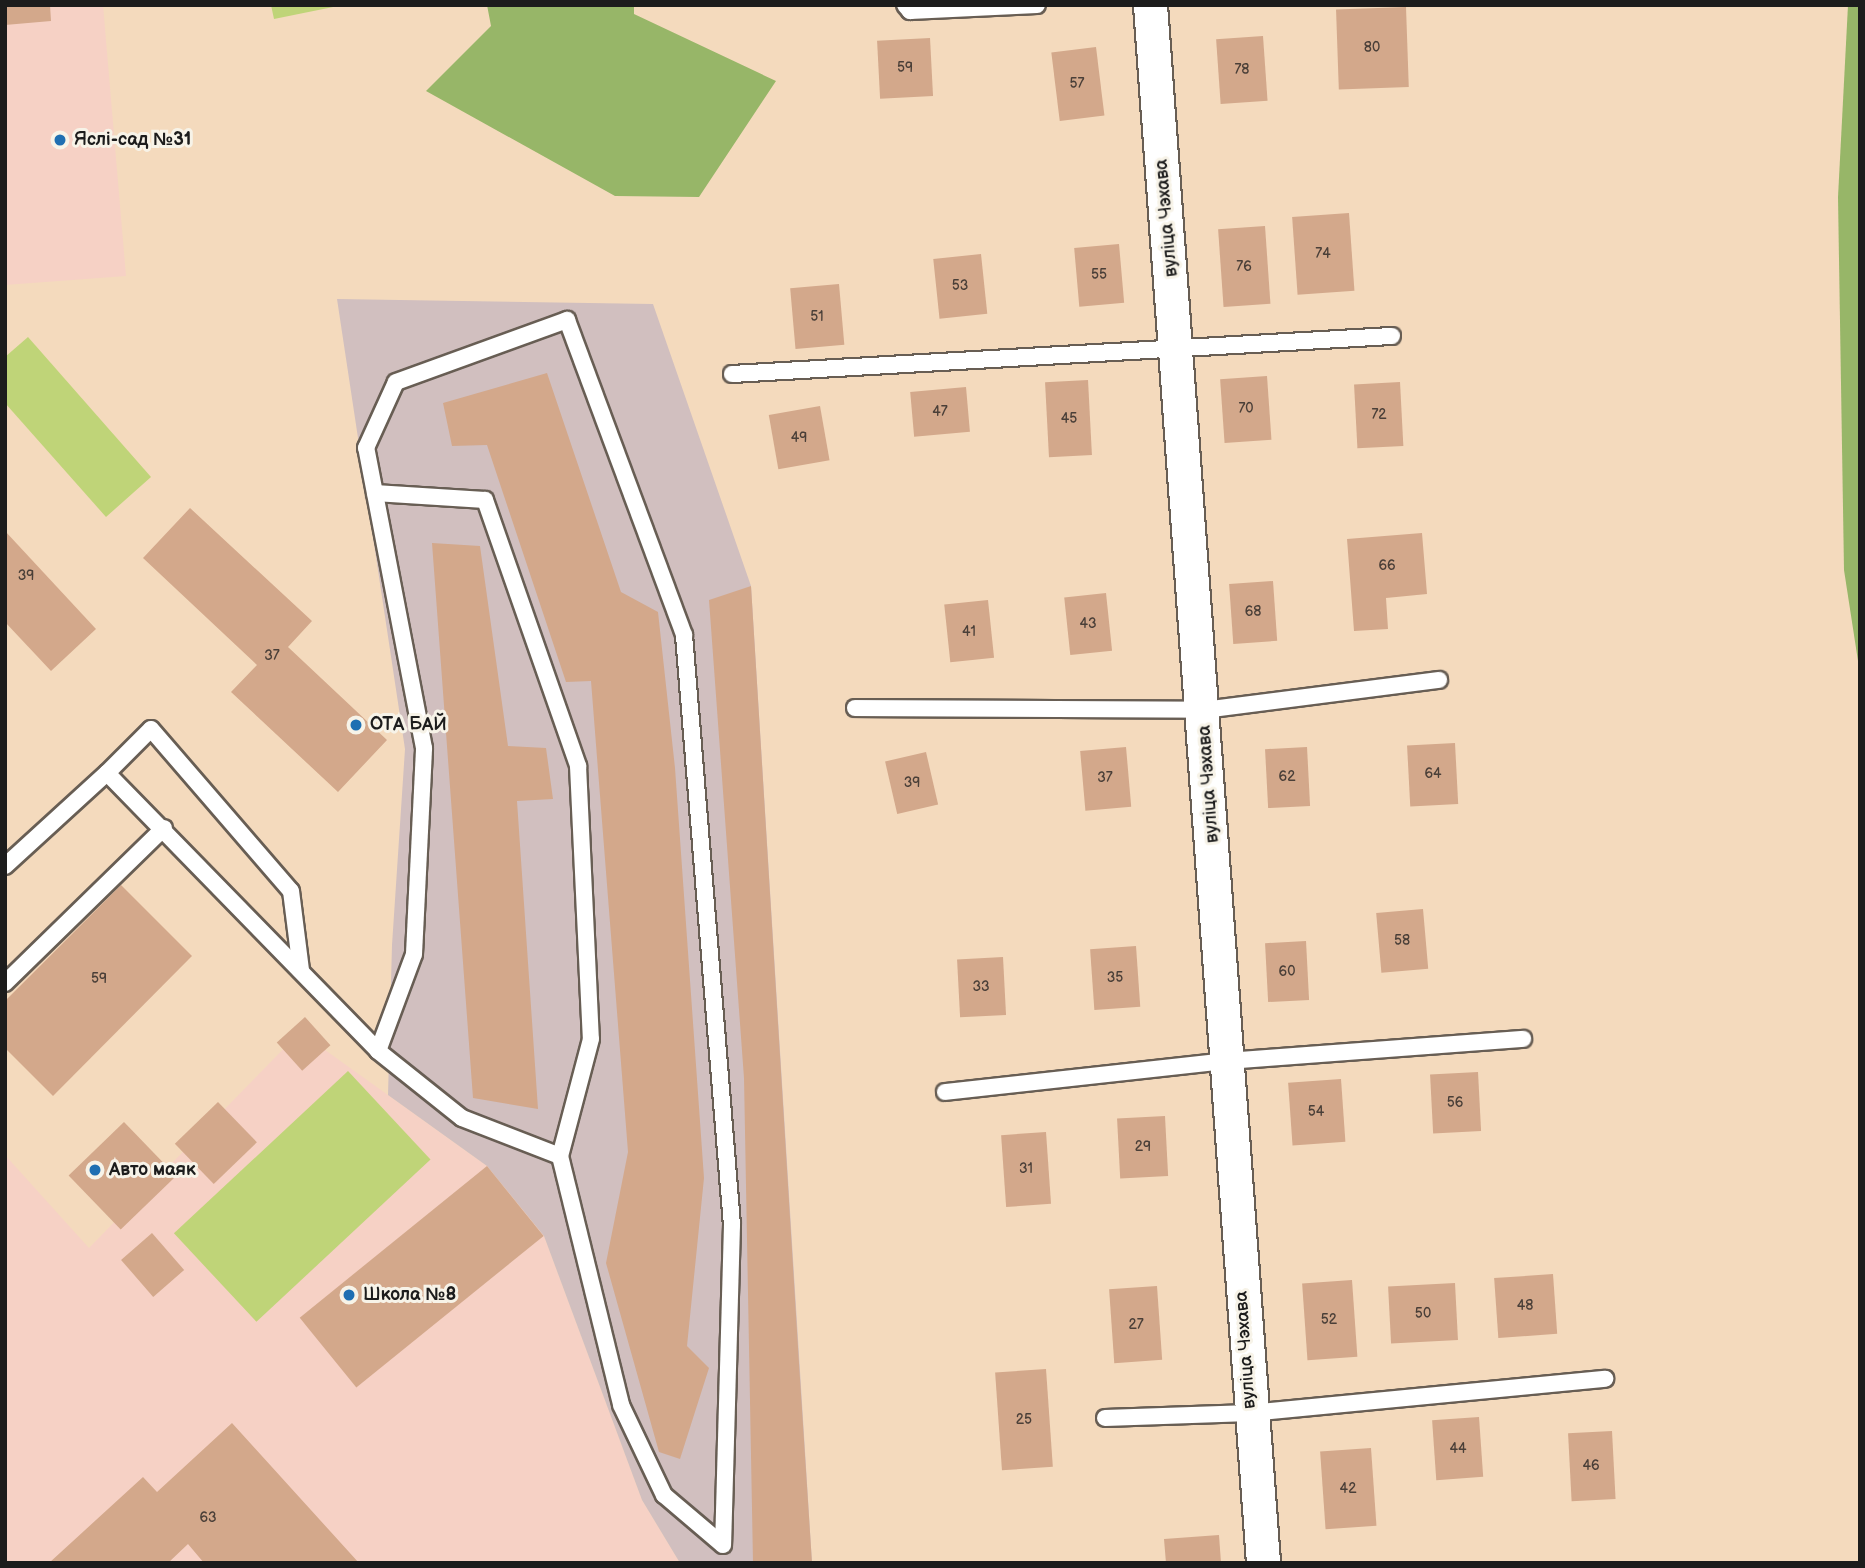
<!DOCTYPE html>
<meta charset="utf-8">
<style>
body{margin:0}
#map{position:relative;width:1865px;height:1568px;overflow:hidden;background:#f4dabd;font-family:"Balsamiq Sans",sans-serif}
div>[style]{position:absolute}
.built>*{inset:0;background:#f6d1c5}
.industrial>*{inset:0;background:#d1bfbf}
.green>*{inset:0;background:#bfd478;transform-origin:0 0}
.forest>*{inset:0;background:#97b668}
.building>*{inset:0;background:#d3a88b;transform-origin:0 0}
.roads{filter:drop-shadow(2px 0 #685e54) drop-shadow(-2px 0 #685e54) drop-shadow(0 2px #685e54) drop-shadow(0 -2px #685e54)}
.lane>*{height:16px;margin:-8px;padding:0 8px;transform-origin:8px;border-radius:8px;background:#fff}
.street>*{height:33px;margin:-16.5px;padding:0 16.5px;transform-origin:16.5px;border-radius:16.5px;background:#fff}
.dots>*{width:19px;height:19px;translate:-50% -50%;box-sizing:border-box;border:4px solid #f7f3e8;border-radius:50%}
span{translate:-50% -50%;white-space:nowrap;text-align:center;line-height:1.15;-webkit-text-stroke:6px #f7f3e8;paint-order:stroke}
.number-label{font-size:14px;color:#4a3f38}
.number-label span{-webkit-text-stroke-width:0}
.poi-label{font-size:18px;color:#1c1c1c;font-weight:700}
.left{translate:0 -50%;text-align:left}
.street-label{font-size:18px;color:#1c1c1c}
.frame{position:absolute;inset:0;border:7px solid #1c1c1c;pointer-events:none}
</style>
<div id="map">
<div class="built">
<div style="clip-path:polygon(5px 5px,103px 5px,126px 276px,5px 285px)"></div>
<div style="clip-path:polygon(300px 1032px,487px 1166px,544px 1236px,642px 1500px,680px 1563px,5px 1563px,5px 1155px,89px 1248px)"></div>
</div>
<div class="industrial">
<div style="clip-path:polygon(337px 299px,653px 304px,751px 586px,812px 1563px,680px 1563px,642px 1500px,544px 1236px,487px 1166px,388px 1095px,392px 945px,405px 749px)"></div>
</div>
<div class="green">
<div style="clip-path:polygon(271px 5px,343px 5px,274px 19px)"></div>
<div style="clip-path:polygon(28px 337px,151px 477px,106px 517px,5px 403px,5px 357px)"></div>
<div style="left:348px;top:1071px;width:121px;height:238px;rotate:47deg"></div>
</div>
<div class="forest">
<div style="clip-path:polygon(487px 5px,634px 5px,634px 14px,776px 81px,699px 197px,615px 196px,426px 91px,491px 26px)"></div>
<div style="clip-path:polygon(1848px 5px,1860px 5px,1860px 674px,1844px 570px,1838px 197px)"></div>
</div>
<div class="building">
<div style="clip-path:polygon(5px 5px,50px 5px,51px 21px,5px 25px)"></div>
<div style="left:1406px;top:7px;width:80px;height:70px;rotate:88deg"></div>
<div style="left:1263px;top:36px;width:65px;height:47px;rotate:86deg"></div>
<div style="left:930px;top:38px;width:58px;height:53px;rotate:87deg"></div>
<div style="left:1096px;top:47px;width:69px;height:45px;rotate:83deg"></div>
<div style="left:1349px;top:213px;width:78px;height:57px;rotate:86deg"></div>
<div style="left:1265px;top:226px;width:78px;height:47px;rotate:86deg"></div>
<div style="left:1119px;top:244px;width:59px;height:45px;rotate:85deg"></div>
<div style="left:981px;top:254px;width:60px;height:48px;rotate:84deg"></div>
<div style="left:839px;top:284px;width:61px;height:49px;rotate:85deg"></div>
<div style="clip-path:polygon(547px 373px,621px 592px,658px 612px,675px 768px,704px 1178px,687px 1346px,709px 1368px,680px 1459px,659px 1452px,606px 1263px,628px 1152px,591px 681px,566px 682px,487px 445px,452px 446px,443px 403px)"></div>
<div style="left:1267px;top:376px;width:64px;height:47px;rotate:86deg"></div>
<div style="left:1088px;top:380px;width:75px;height:43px;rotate:87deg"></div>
<div style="left:1400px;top:382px;width:64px;height:46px;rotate:87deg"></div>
<div style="left:966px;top:387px;width:45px;height:56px;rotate:85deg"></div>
<div style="left:820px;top:406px;width:55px;height:52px;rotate:80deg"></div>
<div style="clip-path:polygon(190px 508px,312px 621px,288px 647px,387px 740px,338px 792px,231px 692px,257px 665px,143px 558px)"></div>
<div style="clip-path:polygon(5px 531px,96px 629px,51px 671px,5px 622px)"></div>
<div style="clip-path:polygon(1422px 533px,1427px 594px,1386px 598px,1388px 629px,1354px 631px,1347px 539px)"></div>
<div style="clip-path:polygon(432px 543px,480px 546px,508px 746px,546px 748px,553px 799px,517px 801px,538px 1109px,473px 1098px)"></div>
<div style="left:1273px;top:581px;width:60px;height:44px;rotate:86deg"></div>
<div style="clip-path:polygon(751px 586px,799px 1363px,812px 1563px,753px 1563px,744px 1078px,709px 600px)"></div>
<div style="left:1106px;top:593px;width:58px;height:42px;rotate:84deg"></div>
<div style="left:988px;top:600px;width:58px;height:44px;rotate:84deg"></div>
<div style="left:1455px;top:743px;width:61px;height:48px;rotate:87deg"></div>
<div style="left:1126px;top:747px;width:60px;height:46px;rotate:85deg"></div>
<div style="left:1307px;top:747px;width:59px;height:42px;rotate:87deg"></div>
<div style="left:926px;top:752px;width:54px;height:42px;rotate:77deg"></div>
<div style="clip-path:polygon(121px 885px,192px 956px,53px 1096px,5px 1048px,5px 1001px)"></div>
<div style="left:1423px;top:909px;width:60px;height:47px;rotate:85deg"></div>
<div style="left:1306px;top:941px;width:59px;height:41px;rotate:87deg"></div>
<div style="left:1136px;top:946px;width:61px;height:46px;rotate:86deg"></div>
<div style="left:1003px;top:957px;width:58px;height:46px;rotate:87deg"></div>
<div style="left:305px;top:1017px;width:38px;height:38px;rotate:48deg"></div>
<div style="left:1478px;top:1072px;width:59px;height:48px;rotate:87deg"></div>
<div style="left:1341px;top:1079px;width:63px;height:53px;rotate:86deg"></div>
<div style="left:218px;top:1102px;width:56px;height:60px;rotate:46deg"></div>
<div style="left:1165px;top:1116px;width:60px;height:48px;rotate:87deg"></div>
<div style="left:124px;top:1122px;width:75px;height:77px;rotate:46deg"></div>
<div style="left:1046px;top:1132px;width:72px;height:45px;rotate:86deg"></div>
<div style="left:487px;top:1166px;width:90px;height:241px;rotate:51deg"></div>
<div style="left:152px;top:1233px;width:49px;height:41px;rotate:49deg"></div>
<div style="left:1553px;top:1274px;width:60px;height:59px;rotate:86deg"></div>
<div style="left:1352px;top:1280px;width:77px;height:50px;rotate:86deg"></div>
<div style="left:1455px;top:1283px;width:57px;height:67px;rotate:87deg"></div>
<div style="left:1157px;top:1286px;width:74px;height:48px;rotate:86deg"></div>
<div style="left:1046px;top:1369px;width:98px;height:51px;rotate:86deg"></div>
<div style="left:1479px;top:1417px;width:60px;height:47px;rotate:86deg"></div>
<div style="clip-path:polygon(232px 1423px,359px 1563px,204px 1563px,188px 1544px,168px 1563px,49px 1563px,143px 1477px,157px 1492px)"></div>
<div style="left:1612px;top:1431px;width:68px;height:44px;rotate:87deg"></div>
<div style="left:1371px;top:1448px;width:78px;height:51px;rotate:86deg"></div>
<div style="clip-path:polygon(1219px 1535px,1221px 1563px,1166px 1563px,1164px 1539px)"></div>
</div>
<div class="roads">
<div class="lane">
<div style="left:905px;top:5px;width:8px;rotate:50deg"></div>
<div style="left:910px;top:11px;width:127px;rotate:-2.7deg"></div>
<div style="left:732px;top:374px;width:661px;rotate:-3.3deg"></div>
<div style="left:375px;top:493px;width:110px;rotate:3.6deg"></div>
<div style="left:485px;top:500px;width:282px;rotate:70.7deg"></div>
<div style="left:578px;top:766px;width:273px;rotate:87.3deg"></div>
<div style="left:591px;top:1039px;width:121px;rotate:104.8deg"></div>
<div style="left:855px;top:708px;width:349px;rotate:0.3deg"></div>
<div style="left:1204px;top:710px;width:237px;rotate:-7.3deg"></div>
<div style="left:107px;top:773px;width:62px;rotate:-45deg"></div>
<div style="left:151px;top:729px;width:214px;rotate:49.2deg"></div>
<div style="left:291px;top:891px;width:80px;rotate:82.8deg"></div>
<div style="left:5px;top:866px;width:138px;rotate:-42.4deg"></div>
<div style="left:107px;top:773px;width:388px;rotate:45.7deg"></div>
<div style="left:378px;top:1051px;width:107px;rotate:38.6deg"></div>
<div style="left:462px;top:1118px;width:105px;rotate:21.2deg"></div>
<div style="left:560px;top:1156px;width:256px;rotate:76.2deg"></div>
<div style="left:621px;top:1405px;width:100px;rotate:64.5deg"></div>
<div style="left:664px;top:1495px;width:77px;rotate:40.3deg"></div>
<div style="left:5px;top:983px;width:222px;rotate:-44.3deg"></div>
<div style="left:378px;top:1051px;width:103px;rotate:-69.6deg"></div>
<div style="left:414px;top:954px;width:206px;rotate:-87.2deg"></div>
<div style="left:424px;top:748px;width:306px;rotate:-100.9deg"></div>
<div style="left:366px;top:448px;width:72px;rotate:-65.6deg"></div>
<div style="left:396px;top:382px;width:182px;rotate:-19.9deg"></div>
<div style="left:567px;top:320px;width:336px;rotate:69.6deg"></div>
<div style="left:684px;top:635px;width:592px;rotate:85.35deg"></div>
<div style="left:732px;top:1225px;width:320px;rotate:91.6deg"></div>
<div style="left:945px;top:1092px;width:285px;rotate:-6.3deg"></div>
<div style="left:1228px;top:1061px;width:296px;rotate:-4.3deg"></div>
<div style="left:1105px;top:1418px;width:145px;rotate:-2deg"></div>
<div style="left:1250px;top:1413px;width:357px;rotate:-5.5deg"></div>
</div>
<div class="street">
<div style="left:1150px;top:5px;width:1562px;rotate:85.85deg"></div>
</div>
</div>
<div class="dots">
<div style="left:60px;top:140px;background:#1f6fb2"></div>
<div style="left:356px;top:725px;background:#1f6fb2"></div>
<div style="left:95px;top:1170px;background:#1f6fb2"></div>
<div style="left:349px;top:1295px;background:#1f6fb2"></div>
</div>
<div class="number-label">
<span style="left:1372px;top:48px">80</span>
<span style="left:905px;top:68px">59</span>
<span style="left:1242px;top:70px">78</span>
<span style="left:1077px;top:84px">57</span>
<span style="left:1323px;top:254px">74</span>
<span style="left:1244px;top:267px">76</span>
<span style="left:1099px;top:275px">55</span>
<span style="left:960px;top:286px">53</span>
<span style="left:817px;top:317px">51</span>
<span style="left:1246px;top:409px">70</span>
<span style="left:940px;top:412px">47</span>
<span style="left:1379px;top:415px">72</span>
<span style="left:1069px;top:419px">45</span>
<span style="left:799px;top:438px">49</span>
<span style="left:1387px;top:566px">66</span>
<span style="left:26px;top:576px">39</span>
<span style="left:1253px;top:612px">68</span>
<span style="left:1088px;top:624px">43</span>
<span style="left:969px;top:632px">41</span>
<span style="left:272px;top:656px">37</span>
<span style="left:1433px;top:774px">64</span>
<span style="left:1287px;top:777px">62</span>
<span style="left:1105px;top:778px">37</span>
<span style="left:912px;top:783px">39</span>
<span style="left:1402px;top:941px">58</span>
<span style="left:1287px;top:972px">60</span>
<span style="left:1115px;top:978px">35</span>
<span style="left:99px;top:979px">59</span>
<span style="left:981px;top:987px">33</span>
<span style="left:1455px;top:1103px">56</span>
<span style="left:1316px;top:1112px">54</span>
<span style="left:1143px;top:1147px">29</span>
<span style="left:1026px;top:1169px">31</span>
<span style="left:1525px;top:1306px">48</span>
<span style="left:1423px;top:1314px">50</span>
<span style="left:1329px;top:1320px">52</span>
<span style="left:1136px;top:1325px">27</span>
<span style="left:1024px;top:1420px">25</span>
<span style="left:1458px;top:1449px">44</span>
<span style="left:1591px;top:1466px">46</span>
<span style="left:1348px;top:1489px">42</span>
<span style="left:208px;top:1518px">63</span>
</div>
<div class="poi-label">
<span class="left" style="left:74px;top:140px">Яслі-сад №31</span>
<span class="left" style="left:370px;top:725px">ОТА БАЙ</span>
<span class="left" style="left:109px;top:1170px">Авто маяк</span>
<span class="left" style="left:363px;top:1295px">Школа №8</span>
</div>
<div class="street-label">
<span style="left:1167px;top:218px;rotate:-95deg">вуліца Чэхава</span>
<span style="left:1209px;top:784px;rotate:-94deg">вуліца Чэхава</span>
<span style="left:1246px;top:1350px;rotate:-94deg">вуліца Чэхава</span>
</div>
<div class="frame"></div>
</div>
